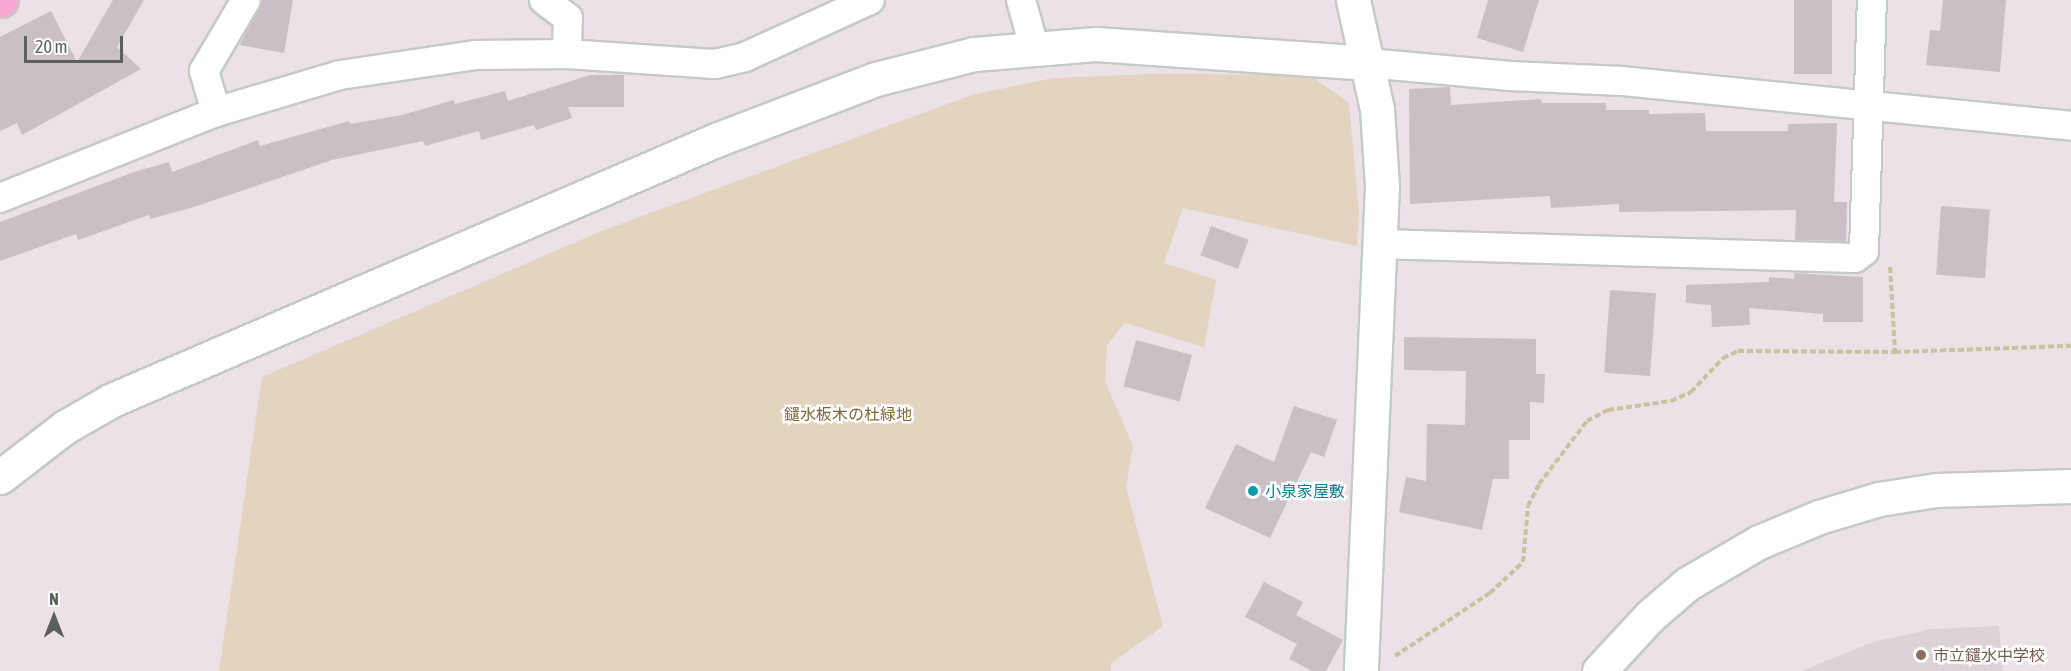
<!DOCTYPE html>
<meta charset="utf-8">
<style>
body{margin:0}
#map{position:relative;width:2071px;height:671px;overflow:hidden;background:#ebe1e7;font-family:"Asap Condensed","Noto Sans JP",sans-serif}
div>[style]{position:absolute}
.education>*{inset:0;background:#ded2d9}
.green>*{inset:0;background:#e2d4be}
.building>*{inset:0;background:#c9bfc5;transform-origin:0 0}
.path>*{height:4px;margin-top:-2px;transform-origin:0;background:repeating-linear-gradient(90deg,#c8c39c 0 6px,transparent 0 9px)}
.roads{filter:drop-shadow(2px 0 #c4cbc6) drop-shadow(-2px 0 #c4cbc6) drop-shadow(0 2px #c4cbc6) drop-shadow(0 -2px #c4cbc6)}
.street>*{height:28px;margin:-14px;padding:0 14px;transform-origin:14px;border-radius:14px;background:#fff}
.secondary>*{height:33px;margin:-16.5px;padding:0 16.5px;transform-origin:16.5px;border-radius:16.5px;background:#fff}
.primary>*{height:33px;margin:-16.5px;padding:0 16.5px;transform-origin:16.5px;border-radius:16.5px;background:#f9a8d4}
.dots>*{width:16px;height:16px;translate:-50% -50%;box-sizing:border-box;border:3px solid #fff;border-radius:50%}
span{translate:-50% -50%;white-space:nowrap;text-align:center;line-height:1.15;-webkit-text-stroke:5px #fff;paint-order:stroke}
.park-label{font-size:16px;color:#7f673a}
.culture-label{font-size:16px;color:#0d838f}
.left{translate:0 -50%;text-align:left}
.education-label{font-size:16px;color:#785e54}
.north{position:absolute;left:24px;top:587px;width:60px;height:60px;-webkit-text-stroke:4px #fff;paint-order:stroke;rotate:0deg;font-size:16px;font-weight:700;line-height:24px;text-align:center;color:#59615a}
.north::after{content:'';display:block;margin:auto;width:21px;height:27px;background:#59615a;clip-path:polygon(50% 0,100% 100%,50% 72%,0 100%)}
.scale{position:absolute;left:24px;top:36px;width:99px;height:27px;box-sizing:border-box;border:3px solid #59615a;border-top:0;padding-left:8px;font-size:18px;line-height:21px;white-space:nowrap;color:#59615a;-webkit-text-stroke:4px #fff;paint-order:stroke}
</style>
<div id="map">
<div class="education">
<div style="clip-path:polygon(1999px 626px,2003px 671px,1802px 671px,1873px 642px,1933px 629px)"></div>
</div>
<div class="green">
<div style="clip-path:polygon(1154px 74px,1310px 75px,1349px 103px,1359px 212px,1357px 246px,1183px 208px,1164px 263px,1216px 280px,1204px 347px,1125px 323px,1107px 345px,1105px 381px,1133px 446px,1126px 487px,1163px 626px,1111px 663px,1111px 671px,219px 671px,262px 377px,604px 230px,972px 95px,1053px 78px)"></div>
</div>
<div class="building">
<div style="clip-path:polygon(113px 0,144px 0,117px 47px,141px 69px,22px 135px,17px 123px,0 131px,0 37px,51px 11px,77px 62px)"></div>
<div style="clip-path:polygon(262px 0,293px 0,284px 53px,240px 45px)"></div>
<div style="clip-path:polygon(1488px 0,1539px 0,1523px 52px,1477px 38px)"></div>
<div style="left:1794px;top:0;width:38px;height:74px"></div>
<div style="clip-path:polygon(1943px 0,2006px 0,2000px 72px,1926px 65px,1930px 30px,1940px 31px)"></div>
<div style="clip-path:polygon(590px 75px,624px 75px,624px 107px,568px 107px,572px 118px,536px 130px,534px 125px,481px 140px,479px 131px,425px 146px,423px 141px,332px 160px,194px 207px,150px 219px,149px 215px,78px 240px,76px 234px,0 261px,0 222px,137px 171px,169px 162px,172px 172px,258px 140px,260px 146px,349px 121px,350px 124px,402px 115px,454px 100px,455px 104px,505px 91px,508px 101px)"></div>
<div style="clip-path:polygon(1450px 87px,1451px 105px,1541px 99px,1542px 103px,1606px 103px,1606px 110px,1649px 110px,1649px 114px,1705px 113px,1706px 131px,1788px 131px,1788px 124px,1837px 123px,1834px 202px,1847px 202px,1846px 241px,1795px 240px,1796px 210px,1619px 212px,1619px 204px,1551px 208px,1550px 196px,1410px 204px,1409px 89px)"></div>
<div style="left:1941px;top:206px;width:49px;height:69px;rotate:4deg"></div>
<div style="left:1211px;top:226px;width:40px;height:31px;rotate:20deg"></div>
<div style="clip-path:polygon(1794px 273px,1863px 277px,1863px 322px,1823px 322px,1823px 314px,1749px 308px,1750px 325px,1712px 327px,1711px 305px,1686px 303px,1686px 285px,1769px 282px,1769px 277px,1794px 279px)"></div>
<div style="left:1610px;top:290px;width:46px;height:83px;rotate:4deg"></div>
<div style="clip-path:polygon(1404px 337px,1536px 339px,1536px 374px,1545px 374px,1544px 403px,1530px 402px,1530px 440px,1509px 440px,1509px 479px,1493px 479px,1482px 530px,1399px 512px,1406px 477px,1426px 481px,1427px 424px,1465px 425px,1466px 371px,1404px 370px)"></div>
<div style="left:1136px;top:340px;width:58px;height:48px;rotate:15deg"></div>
<div style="clip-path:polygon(1294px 406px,1337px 420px,1324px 457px,1311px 452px,1270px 538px,1205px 508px,1236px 444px,1274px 462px)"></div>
<div style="clip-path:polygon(1264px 582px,1303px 602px,1296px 615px,1343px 640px,1326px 671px,1312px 671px,1289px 659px,1297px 644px,1245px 617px)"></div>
</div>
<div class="path">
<div style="left:1890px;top:267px;width:84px;rotate:86.6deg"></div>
<div style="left:1395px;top:656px;width:114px;rotate:-33.6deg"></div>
<div style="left:1490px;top:593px;width:45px;rotate:-43.2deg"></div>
<div style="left:1523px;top:562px;width:56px;rotate:-84.9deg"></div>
<div style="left:1528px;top:506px;width:25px;rotate:-63deg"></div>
<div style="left:1539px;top:484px;width:79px;rotate:-52.7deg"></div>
<div style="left:1587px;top:421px;width:24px;rotate:-28deg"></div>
<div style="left:1608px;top:410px;width:64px;rotate:-8.1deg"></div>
<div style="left:1671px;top:401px;width:22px;rotate:-24deg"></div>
<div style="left:1691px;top:392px;width:47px;rotate:-46.7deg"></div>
<div style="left:1723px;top:358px;width:17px;rotate:-25deg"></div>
<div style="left:1738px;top:351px;width:157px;rotate:0.4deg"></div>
<div style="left:1895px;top:352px;width:176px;rotate:-2deg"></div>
</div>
<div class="roads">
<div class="street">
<div style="left:544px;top:0;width:30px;rotate:37deg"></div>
<div style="left:568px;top:18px;width:36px;rotate:92deg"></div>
<div style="left:1021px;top:0;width:49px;rotate:74.5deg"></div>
<div style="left:1368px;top:63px;width:143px;rotate:5.2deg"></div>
<div style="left:1510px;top:76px;width:112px;rotate:2.6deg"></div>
<div style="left:1622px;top:81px;width:451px;rotate:5.7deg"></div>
<div style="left:216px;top:112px;width:43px;rotate:-106.3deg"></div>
<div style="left:204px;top:71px;width:82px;rotate:-59.4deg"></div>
<div style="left:0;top:198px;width:232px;rotate:-21.7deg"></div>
<div style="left:216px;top:112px;width:129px;rotate:-16.6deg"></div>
<div style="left:340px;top:75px;width:136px;rotate:-8.4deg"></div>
<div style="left:475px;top:55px;width:92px;rotate:-0.6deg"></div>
<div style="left:567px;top:54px;width:148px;rotate:3.9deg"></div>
<div style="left:715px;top:64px;width:31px;rotate:-13deg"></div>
<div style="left:745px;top:57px;width:137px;rotate:-24.5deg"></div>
<div style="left:1380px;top:244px;width:475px;rotate:1.7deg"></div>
<div style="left:1855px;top:258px;width:11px;rotate:-38deg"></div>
<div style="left:1864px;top:251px;width:251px;rotate:-88.2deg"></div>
</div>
<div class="secondary">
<div style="left:1353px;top:0;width:112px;rotate:77.6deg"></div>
<div style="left:1377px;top:109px;width:77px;rotate:86.3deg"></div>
<div style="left:1382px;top:186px;width:485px;rotate:92.5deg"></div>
<div style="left:0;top:477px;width:82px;rotate:-37.6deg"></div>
<div style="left:65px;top:427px;width:54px;rotate:-29.9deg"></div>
<div style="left:112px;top:400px;width:658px;rotate:-23.29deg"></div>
<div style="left:716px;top:140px;width:171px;rotate:-20.9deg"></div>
<div style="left:876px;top:79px;width:101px;rotate:-14.3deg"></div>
<div style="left:974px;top:54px;width:122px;rotate:-4.7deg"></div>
<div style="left:1096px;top:44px;width:273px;rotate:4deg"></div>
<div style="left:1599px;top:671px;width:75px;rotate:-47.2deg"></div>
<div style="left:1650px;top:616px;width:49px;rotate:-40.9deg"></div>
<div style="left:1687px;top:584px;width:83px;rotate:-30.3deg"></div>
<div style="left:1759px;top:542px;width:65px;rotate:-22.6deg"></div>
<div style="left:1819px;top:517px;width:63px;rotate:-16.7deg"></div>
<div style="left:1879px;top:499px;width:58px;rotate:-9deg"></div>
<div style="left:1936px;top:490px;width:135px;rotate:-1.7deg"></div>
</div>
<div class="primary">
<div style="left:0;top:0;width:1px"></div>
</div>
</div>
<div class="dots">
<div style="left:1253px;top:491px;background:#0f9aa8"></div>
<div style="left:1921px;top:655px;background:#8d6e63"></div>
</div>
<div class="park-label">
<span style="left:848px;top:414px">鑓水板木の杜緑地</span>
</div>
<div class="culture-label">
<span class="left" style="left:1265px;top:491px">小泉家屋敷</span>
</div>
<div class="education-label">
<span class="left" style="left:1933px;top:655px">市立鑓水中学校</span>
</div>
<div class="north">N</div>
<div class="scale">20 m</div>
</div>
